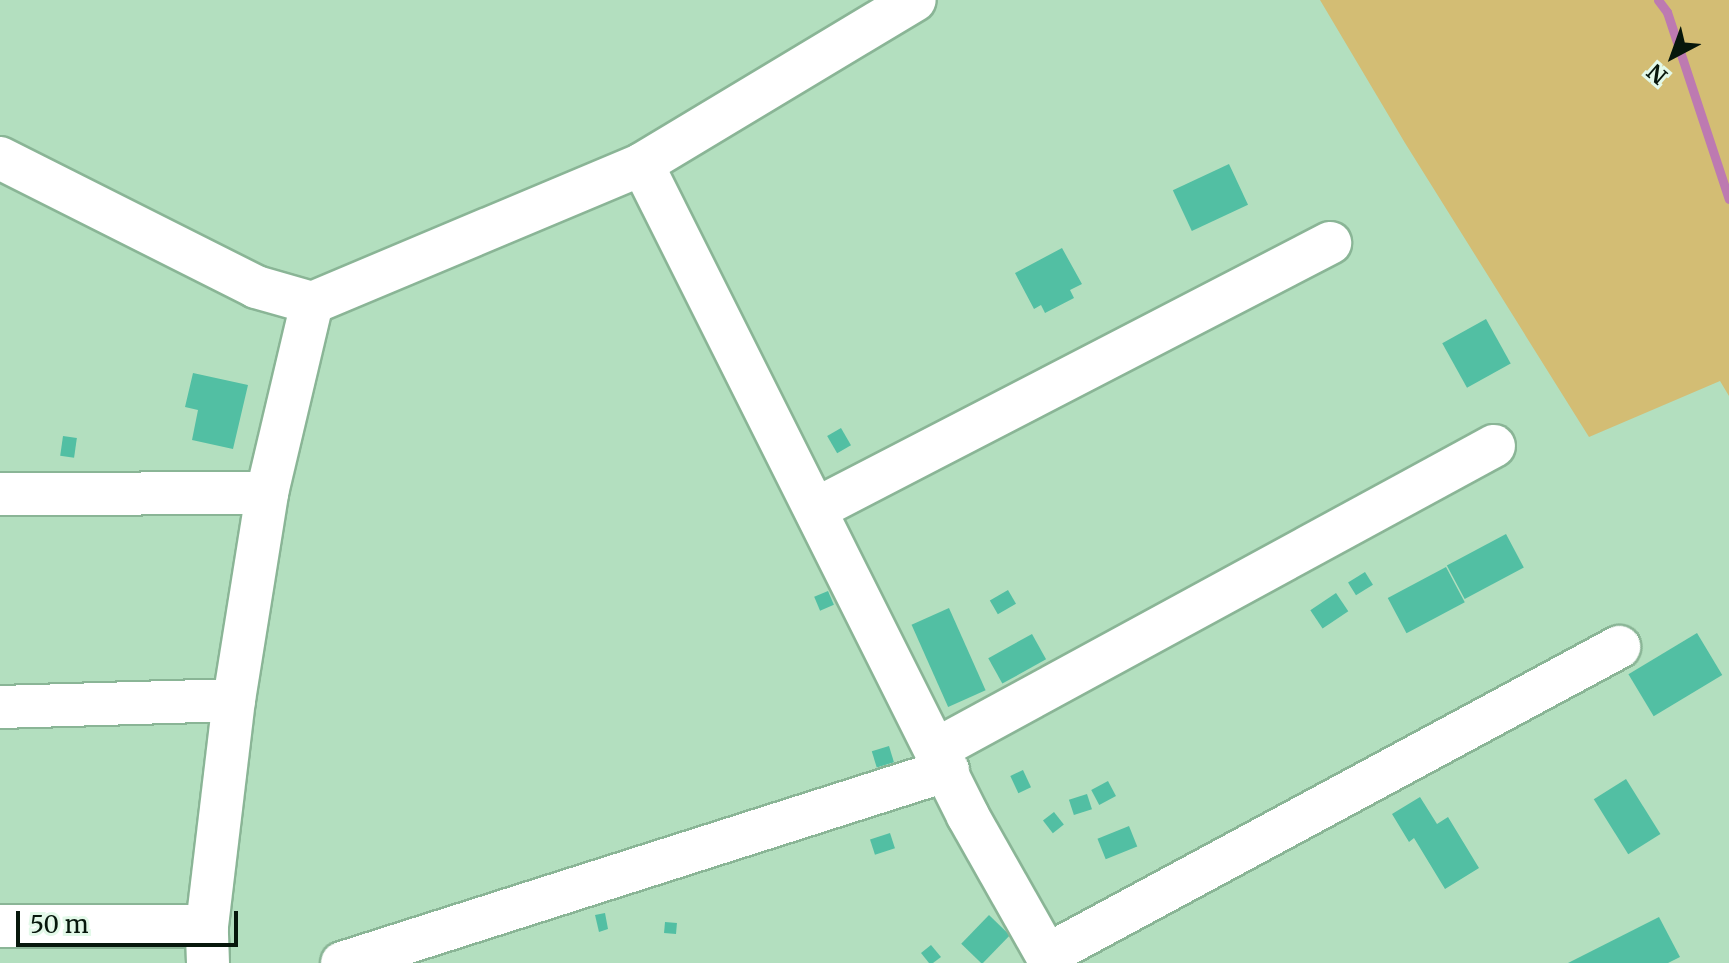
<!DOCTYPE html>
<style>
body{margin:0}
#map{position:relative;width:1729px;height:963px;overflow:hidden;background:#b3dfbf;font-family:Merriweather,serif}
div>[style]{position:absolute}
.green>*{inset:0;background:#d3bd74}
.stream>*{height:9px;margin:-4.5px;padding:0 4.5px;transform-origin:4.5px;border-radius:4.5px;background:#bd7ab1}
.building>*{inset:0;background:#52bfa3;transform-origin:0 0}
.roads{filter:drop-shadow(2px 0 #8ab596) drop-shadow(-2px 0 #8ab596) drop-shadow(0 2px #8ab596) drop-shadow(0 -2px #8ab596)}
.minor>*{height:42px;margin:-21px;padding:0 21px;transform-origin:21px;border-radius:21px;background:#fff}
span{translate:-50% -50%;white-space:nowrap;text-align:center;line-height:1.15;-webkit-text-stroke:6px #e3f9e9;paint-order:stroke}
.north{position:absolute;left:1633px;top:16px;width:80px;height:80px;-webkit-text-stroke:6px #e3f9e9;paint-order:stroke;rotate:221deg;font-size:22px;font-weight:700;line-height:32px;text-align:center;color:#07170c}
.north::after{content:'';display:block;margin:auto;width:28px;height:36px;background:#07170c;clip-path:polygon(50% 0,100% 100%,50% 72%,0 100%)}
.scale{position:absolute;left:16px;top:911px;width:222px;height:36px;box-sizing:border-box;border:4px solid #07170c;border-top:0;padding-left:10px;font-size:24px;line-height:28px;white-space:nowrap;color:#07170c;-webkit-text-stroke:6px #e3f9e9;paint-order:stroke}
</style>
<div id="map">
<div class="green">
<div style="clip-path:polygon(1320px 0,1729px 0,1729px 396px,1720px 381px,1589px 437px,1405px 143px)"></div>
</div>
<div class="stream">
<div style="left:1658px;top:0;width:15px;rotate:53deg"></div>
<div style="left:1667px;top:12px;width:197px;rotate:71.7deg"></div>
</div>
<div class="building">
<div style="left:1229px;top:164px;width:45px;height:62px;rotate:65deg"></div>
<div style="clip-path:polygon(1062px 248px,1082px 284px,1070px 290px,1074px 298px,1045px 313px,1041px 305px,1034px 309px,1015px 273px)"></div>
<div style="left:1486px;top:319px;width:51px;height:50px;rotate:61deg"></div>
<div style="clip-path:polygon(193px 373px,248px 385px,233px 449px,192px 440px,198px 410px,185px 407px)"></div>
<div style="left:841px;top:428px;width:20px;height:16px;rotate:60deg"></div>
<div style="left:63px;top:436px;width:14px;height:20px;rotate:8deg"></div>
<div style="left:1506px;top:534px;width:38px;height:67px;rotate:62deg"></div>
<div style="left:1446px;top:567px;width:40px;height:66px;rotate:62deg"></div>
<div style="left:1365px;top:572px;width:15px;height:20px;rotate:58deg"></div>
<div style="left:1008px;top:590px;width:16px;height:21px;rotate:60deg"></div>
<div style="left:828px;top:591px;width:15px;height:15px;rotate:67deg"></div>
<div style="left:1336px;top:593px;width:22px;height:31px;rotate:56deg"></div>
<div style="left:949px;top:608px;width:90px;height:41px;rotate:66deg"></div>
<div style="left:1697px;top:633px;width:49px;height:80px;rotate:59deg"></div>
<div style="left:1032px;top:634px;width:29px;height:50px;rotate:61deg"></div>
<div style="left:889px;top:746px;width:17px;height:18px;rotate:73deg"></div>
<div style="left:1023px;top:770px;width:19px;height:14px;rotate:65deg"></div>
<div style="left:1626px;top:779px;width:65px;height:38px;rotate:58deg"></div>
<div style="left:1108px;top:781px;width:17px;height:19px;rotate:62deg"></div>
<div style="left:1087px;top:794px;width:16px;height:19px;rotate:72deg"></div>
<div style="clip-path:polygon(1420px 797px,1437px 824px,1448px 817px,1479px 868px,1445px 889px,1414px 838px,1409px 842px,1392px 814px)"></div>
<div style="left:1054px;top:812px;width:16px;height:14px;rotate:52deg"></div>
<div style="left:1129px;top:826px;width:22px;height:34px;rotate:68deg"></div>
<div style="left:890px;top:833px;width:16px;height:21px;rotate:72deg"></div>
<div style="clip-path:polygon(605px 913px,608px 929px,599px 932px,595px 915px)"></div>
<div style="left:989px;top:915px;width:29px;height:40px;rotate:44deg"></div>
<div style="clip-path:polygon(1659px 917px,1680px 957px,1668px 963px,1568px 963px)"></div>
<div style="left:665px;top:922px;width:12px;height:11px;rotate:5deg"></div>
<div style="clip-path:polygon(931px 945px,941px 957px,933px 963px,929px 963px,921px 953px)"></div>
</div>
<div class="roads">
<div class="minor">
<div style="left:0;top:158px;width:287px;rotate:26.7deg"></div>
<div style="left:256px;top:287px;width:58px;rotate:15.9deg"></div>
<div style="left:312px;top:303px;width:358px;rotate:-22.8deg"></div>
<div style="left:642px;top:164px;width:318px;rotate:-31deg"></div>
<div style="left:642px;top:164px;width:729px;rotate:63.43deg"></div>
<div style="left:968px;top:816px;width:169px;rotate:60.5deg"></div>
<div style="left:0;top:494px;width:267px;rotate:-0.2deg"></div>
<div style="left:816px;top:509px;width:579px;rotate:-27.36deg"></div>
<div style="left:0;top:707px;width:234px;rotate:-1.7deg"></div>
<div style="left:937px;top:749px;width:634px;rotate:-28.55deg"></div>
<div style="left:0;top:926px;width:207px"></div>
<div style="left:1047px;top:955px;width:650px;rotate:-28.3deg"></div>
<div style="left:208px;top:963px;width:37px;rotate:-92deg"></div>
<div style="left:207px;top:926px;width:228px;rotate:-83.2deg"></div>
<div style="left:234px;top:700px;width:210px;rotate:-80.9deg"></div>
<div style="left:267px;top:493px;width:195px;rotate:-76.7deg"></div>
<div style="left:342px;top:963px;width:636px;rotate:-17.67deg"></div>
</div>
</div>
<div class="north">N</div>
<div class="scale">50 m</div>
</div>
